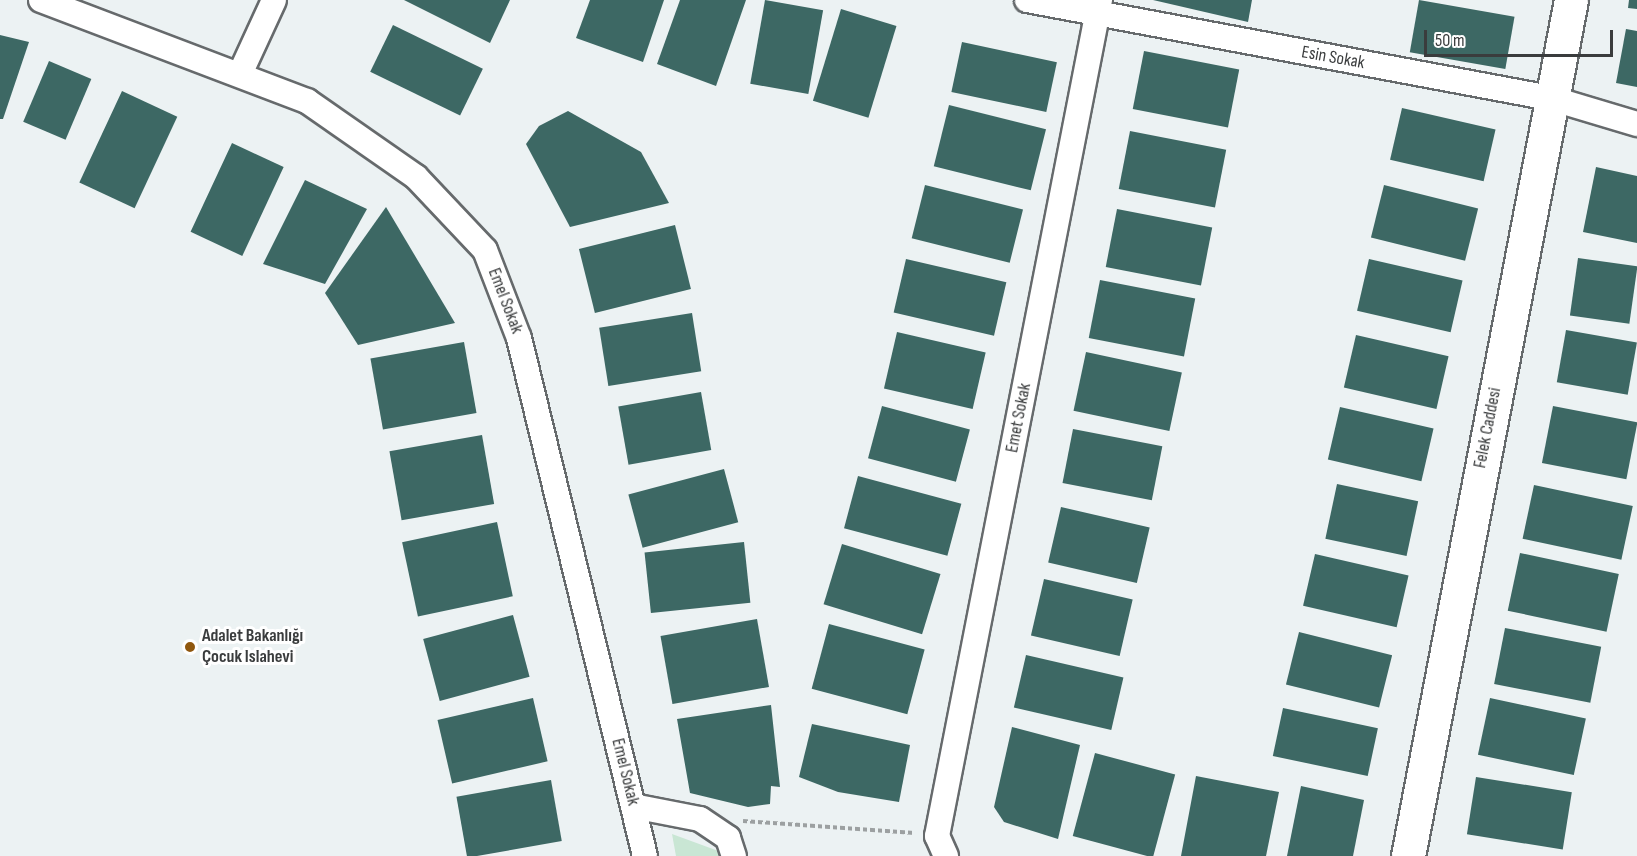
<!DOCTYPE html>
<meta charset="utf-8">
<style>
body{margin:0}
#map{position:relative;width:1637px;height:856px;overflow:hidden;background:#ecf2f3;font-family:"Sofia Sans Condensed",sans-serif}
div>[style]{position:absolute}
.green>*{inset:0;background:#c9e6d4}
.building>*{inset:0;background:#3d6864;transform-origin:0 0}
.path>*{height:4px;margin-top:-2px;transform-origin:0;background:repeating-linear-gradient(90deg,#9ca0a1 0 4.5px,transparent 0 7.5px)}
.roads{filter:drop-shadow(2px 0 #666a6c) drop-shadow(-2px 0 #666a6c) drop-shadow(0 2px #666a6c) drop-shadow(0 -2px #666a6c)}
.street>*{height:24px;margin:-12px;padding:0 12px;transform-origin:12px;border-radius:12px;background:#fff}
.secondary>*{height:33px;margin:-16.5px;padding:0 16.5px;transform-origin:16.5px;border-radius:16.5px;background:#fff}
.dots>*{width:16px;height:16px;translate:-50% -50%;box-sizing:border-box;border:3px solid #fff;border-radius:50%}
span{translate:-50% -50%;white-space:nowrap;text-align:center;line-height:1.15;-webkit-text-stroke:6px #fff;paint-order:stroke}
.street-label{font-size:18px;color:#3a3c3d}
.poi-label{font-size:18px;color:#3a3c3d;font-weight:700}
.left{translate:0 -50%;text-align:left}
.scale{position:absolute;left:1424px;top:30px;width:189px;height:27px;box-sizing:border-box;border:3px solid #3a3c3d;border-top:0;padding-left:8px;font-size:18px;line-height:21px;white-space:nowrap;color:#3a3c3d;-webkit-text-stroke:4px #fff;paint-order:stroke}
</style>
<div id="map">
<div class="green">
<div style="clip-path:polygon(672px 834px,732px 856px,676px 856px)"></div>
</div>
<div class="building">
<div style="clip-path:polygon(404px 0,510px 0,490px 43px)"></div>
<div style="clip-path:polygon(590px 0,664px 0,643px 62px,576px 38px)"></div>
<div style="clip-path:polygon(680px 0,746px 0,716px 86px,657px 64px)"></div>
<div style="left:765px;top:0;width:59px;height:85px;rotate:10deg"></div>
<div style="clip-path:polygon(1153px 0,1252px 0,1248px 22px)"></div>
<div style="left:1419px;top:0;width:97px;height:53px;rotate:10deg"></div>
<div style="clip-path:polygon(1629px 0,1637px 0,1637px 9px,1628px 8px)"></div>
<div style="left:841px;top:9px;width:58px;height:96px;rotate:17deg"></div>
<div style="left:393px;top:25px;width:100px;height:52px;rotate:26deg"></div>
<div style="clip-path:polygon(1626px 29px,1637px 31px,1637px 87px,1616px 83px)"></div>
<div style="clip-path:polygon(0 35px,29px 42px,3px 119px,0 119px)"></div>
<div style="left:962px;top:42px;width:97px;height:51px;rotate:12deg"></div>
<div style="left:1144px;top:51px;width:97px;height:59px;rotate:11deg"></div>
<div style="left:49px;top:61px;width:46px;height:66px;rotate:23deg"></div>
<div style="left:122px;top:91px;width:61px;height:101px;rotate:25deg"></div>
<div style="left:949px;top:105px;width:100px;height:63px;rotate:14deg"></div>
<div style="left:1402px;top:108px;width:96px;height:53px;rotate:13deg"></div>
<div style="clip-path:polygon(568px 111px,641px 152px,669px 203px,570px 227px,526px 144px,539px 126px)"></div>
<div style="left:1130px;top:131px;width:98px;height:59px;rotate:11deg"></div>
<div style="left:232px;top:143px;width:57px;height:98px;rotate:25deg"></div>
<div style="clip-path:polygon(1596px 167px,1637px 176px,1637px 243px,1583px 232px)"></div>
<div style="clip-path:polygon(305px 180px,367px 209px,325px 284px,263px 264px)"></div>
<div style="left:925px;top:185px;width:101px;height:55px;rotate:14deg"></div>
<div style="left:1384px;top:185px;width:97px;height:54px;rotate:14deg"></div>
<div style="clip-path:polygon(386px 207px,455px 323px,358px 345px,325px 293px)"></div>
<div style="left:1117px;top:209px;width:97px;height:59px;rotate:11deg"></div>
<div style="left:675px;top:225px;width:66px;height:99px;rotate:76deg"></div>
<div style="left:1578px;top:258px;width:60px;height:58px;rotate:8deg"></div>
<div style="left:906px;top:259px;width:103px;height:55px;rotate:13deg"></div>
<div style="left:1369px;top:259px;width:96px;height:53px;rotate:13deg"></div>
<div style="left:1100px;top:280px;width:97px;height:59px;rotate:11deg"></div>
<div style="left:692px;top:313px;width:59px;height:94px;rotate:81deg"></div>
<div style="left:1566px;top:330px;width:72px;height:53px;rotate:10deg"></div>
<div style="left:897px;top:332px;width:91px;height:58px;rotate:13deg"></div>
<div style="left:1356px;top:335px;width:95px;height:54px;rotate:13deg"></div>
<div style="left:464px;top:342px;width:72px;height:95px;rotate:80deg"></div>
<div style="left:1086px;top:352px;width:98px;height:60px;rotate:12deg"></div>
<div style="left:701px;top:392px;width:59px;height:84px;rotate:80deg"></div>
<div style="left:882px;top:406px;width:91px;height:54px;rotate:15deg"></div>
<div style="left:1553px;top:406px;width:86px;height:58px;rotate:11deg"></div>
<div style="left:1340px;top:407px;width:96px;height:54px;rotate:13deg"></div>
<div style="left:1073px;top:429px;width:91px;height:55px;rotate:11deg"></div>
<div style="left:482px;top:435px;width:70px;height:94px;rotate:80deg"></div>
<div style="left:724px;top:469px;width:55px;height:99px;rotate:75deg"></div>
<div style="left:858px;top:476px;width:107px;height:54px;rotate:15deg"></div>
<div style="left:1337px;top:484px;width:83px;height:56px;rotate:12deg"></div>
<div style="left:1534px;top:485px;width:101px;height:55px;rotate:12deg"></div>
<div style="left:1061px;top:507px;width:91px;height:57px;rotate:13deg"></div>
<div style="left:497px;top:522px;width:76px;height:97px;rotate:78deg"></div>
<div style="left:744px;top:542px;width:61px;height:100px;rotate:84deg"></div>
<div style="left:842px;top:544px;width:103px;height:63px;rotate:17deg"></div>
<div style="left:1520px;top:553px;width:101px;height:59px;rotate:12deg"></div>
<div style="left:1315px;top:554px;width:96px;height:53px;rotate:13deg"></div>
<div style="left:1044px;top:579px;width:91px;height:58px;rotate:13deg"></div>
<div style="left:513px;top:615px;width:64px;height:93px;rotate:75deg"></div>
<div style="left:757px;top:619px;width:69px;height:98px;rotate:80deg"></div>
<div style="left:829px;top:624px;width:99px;height:67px;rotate:15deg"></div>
<div style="left:1505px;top:628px;width:98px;height:57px;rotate:11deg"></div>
<div style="left:1299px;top:632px;width:96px;height:54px;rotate:14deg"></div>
<div style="left:1026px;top:655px;width:100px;height:54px;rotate:13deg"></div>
<div style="left:533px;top:698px;width:65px;height:98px;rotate:77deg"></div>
<div style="left:1490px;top:698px;width:98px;height:58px;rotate:12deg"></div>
<div style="clip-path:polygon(771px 705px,780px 787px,771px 786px,770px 804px,748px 807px,690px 793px,677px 719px)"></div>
<div style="left:1283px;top:708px;width:97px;height:49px;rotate:12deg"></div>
<div style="clip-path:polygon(812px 724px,910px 745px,899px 802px,838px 792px,799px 777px)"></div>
<div style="clip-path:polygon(1012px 727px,1080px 745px,1058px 839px,1004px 822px,994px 807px)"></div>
<div style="left:1095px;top:753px;width:83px;height:86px;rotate:15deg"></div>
<div style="clip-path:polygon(1196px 776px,1279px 792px,1266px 856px,1181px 856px)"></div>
<div style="left:1476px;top:777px;width:97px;height:58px;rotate:9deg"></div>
<div style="left:551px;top:780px;width:62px;height:96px;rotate:80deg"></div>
<div style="clip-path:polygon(1301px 786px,1364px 800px,1353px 856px,1287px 856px)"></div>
</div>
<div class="path">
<div style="left:743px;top:821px;width:172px;rotate:4deg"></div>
</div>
<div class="roads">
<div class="street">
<div style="left:41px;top:0;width:285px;rotate:20.8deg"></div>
<div style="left:307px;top:101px;width:133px;rotate:34.9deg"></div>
<div style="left:416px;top:177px;width:100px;rotate:46.6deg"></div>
<div style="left:485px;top:250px;width:94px;rotate:68.9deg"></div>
<div style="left:519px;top:338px;width:533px;rotate:76.33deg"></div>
<div style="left:1027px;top:0;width:532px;rotate:10.61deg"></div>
<div style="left:1550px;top:98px;width:91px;rotate:16.6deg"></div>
<div style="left:240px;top:74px;width:81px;rotate:-65.3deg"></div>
<div style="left:633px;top:806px;width:68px;rotate:11deg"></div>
<div style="left:700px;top:819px;width:34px;rotate:34deg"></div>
<div style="left:728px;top:838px;width:19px;rotate:72deg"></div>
<div style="left:946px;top:856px;width:22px;rotate:-114deg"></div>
<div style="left:937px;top:836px;width:852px;rotate:-78.97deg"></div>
</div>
<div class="secondary">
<div style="left:1408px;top:856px;width:871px;rotate:-79.22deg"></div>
</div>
</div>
<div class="dots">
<div style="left:190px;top:647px;background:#8f570e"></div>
</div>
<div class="street-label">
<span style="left:1333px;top:58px;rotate:10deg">Esin Sokak</span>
<span style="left:505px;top:301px;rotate:69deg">Emel Sokak</span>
<span style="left:1019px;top:418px;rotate:-79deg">Emet Sokak</span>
<span style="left:1488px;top:428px;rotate:-79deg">Felek Caddesi</span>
<span style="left:625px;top:772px;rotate:76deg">Emel Sokak</span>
</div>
<div class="poi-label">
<span class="left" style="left:202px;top:647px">Adalet Bakanlığı<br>Çocuk Islahevi</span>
</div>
<div class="scale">50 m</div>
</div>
